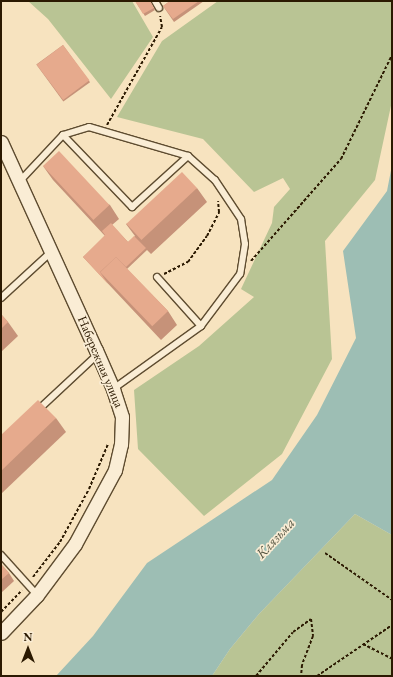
<!DOCTYPE html>
<meta charset="utf-8">
<style>
body{margin:0}
#map{position:relative;width:393px;height:677px;overflow:hidden;background:#f7e3bf;font-family:"EB Garamond",serif}
div>[style]{position:absolute}
.green>*{inset:0;background:#b9c494}
.water>*{inset:0;background:#9dbeb4}
.path>*{height:2px;margin-top:-1px;transform-origin:0;background:repeating-linear-gradient(90deg,#2b1901 0 3px,transparent 0 5px)}
.roads{filter:drop-shadow(1px 0 #5e4c30) drop-shadow(-1px 0 #5e4c30) drop-shadow(0 1px #5e4c30) drop-shadow(0 -1px #5e4c30)}
.lane>*{height:6px;margin:-3px;padding:0 3px;transform-origin:3px;border-radius:3px;background:#faedd5}
.street>*{height:13px;margin:-6.5px;padding:0 6.5px;transform-origin:6.5px;border-radius:6.5px;background:#faedd5}
.wall>*{inset:0;background:#c69279;transform-origin:0 0}
.building>*{inset:0;background:#e6aa8d;transform-origin:0 0}
span{translate:-50% -50%;white-space:nowrap;text-align:center;line-height:1.15;-webkit-text-stroke:3.5px #faedd5;paint-order:stroke}
.street-label{font-size:13px;color:#2b1901}
.water-label{font-size:14px;color:#535340;font-style:italic}
.frame{position:absolute;inset:0;border:2px solid #2b1901;pointer-events:none}
.north{position:absolute;left:8px;top:629px;width:40px;height:40px;-webkit-text-stroke:3px #faedd5;paint-order:stroke;rotate:0deg;font-size:11px;font-weight:700;line-height:16px;text-align:center;color:#2b1901}
.north::after{content:'';display:block;margin:auto;width:14px;height:18px;background:#2b1901;clip-path:polygon(50% 0,100% 100%,50% 72%,0 100%)}
</style>
<div id="map">
<div class="green">
<div style="clip-path:polygon(28px 1px,132px 1px,153px 37px,111px 99px,48px 19px)"></div>
<div style="clip-path:polygon(218px 1px,392px 1px,392px 101px,375px 180px,325px 241px,332px 359px,282px 454px,204px 516px,138px 449px,134px 390px,199px 346px,254px 297px,241px 289px,272px 223px,274px 207px,290px 189px,283px 178px,254px 192px,203px 139px,117px 117px,162px 41px)"></div>
<div style="clip-path:polygon(355px 514px,392px 535px,392px 676px,212px 676px,230px 649px,259px 614px)"></div>
</div>
<div class="water">
<div style="clip-path:polygon(392px 165px,392px 535px,355px 514px,259px 614px,230px 649px,212px 676px,56px 676px,93px 636px,147px 563px,272px 480px,317px 415px,356px 338px,343px 251px,387px 191px)"></div>
</div>
<div class="path">
<div style="left:107px;top:125px;width:112px;rotate:-60.7deg"></div>
<div style="left:162px;top:27px;width:11px;rotate:-100deg"></div>
<div style="left:251px;top:261px;width:136px;rotate:-48.6deg"></div>
<div style="left:341px;top:159px;width:116px;rotate:-63.9deg"></div>
<div style="left:164px;top:274px;width:27px;rotate:-27deg"></div>
<div style="left:188px;top:262px;width:32px;rotate:-54deg"></div>
<div style="left:207px;top:236px;width:27px;rotate:-63deg"></div>
<div style="left:219px;top:212px;width:11px;rotate:-95deg"></div>
<div style="left:325px;top:553px;width:82px;rotate:35deg"></div>
<div style="left:33px;top:577px;width:44px;rotate:-52.4deg"></div>
<div style="left:60px;top:542px;width:60px;rotate:-61.3deg"></div>
<div style="left:89px;top:489px;width:49px;rotate:-67.1deg"></div>
<div style="left:1px;top:612px;width:30px;rotate:-46deg"></div>
<div style="left:363px;top:644px;width:33px;rotate:27deg"></div>
<div style="left:256px;top:676px;width:57px;rotate:-49.9deg"></div>
<div style="left:293px;top:632px;width:22px;rotate:-36deg"></div>
<div style="left:311px;top:619px;width:17px;rotate:83deg"></div>
<div style="left:313px;top:636px;width:31px;rotate:111deg"></div>
<div style="left:302px;top:665px;width:11px;rotate:95deg"></div>
<div style="left:317px;top:676px;width:91px;rotate:-34.2deg"></div>
</div>
<div class="roads">
<div class="lane">
<div style="left:155px;top:1px;width:8px;rotate:60deg"></div>
<div style="left:63px;top:135px;width:100px;rotate:46.2deg"></div>
<div style="left:132px;top:207px;width:76px;rotate:-42.3deg"></div>
<div style="left:19px;top:182px;width:64px;rotate:-46.9deg"></div>
<div style="left:63px;top:135px;width:27px;rotate:-17deg"></div>
<div style="left:89px;top:127px;width:103px;rotate:16.3deg"></div>
<div style="left:188px;top:156px;width:36px;rotate:42deg"></div>
<div style="left:215px;top:180px;width:47px;rotate:56.3deg"></div>
<div style="left:241px;top:219px;width:25px;rotate:81deg"></div>
<div style="left:245px;top:244px;width:30px;rotate:99deg"></div>
<div style="left:240px;top:274px;width:65px;rotate:126.9deg"></div>
<div style="left:201px;top:326px;width:108px;rotate:144.4deg"></div>
<div style="left:157px;top:277px;width:66px;rotate:48.1deg"></div>
<div style="left:1px;top:298px;width:68px;rotate:-42.6deg"></div>
<div style="left:38px;top:410px;width:82px;rotate:-43deg"></div>
<div style="left:1px;top:555px;width:54px;rotate:48deg"></div>
</div>
<div class="street">
<div style="left:1px;top:142px;width:229px;rotate:65.5deg"></div>
<div style="left:96px;top:350px;width:43px;rotate:66.4deg"></div>
<div style="left:113px;top:389px;width:29px;rotate:72deg"></div>
<div style="left:122px;top:417px;width:27px;rotate:92deg"></div>
<div style="left:121px;top:444px;width:27px;rotate:103deg"></div>
<div style="left:115px;top:470px;width:84px;rotate:118.4deg"></div>
<div style="left:75px;top:544px;width:64px;rotate:126.7deg"></div>
<div style="left:37px;top:595px;width:52px;rotate:133.5deg"></div>
</div>
</div>
<div class="wall">
<div style="clip-path:polygon(135px 1px,150px 1px,155px 10px,145px 16px)"></div>
<div style="clip-path:polygon(170px 1px,204px 1px,174px 22px,163px 6px)"></div>
<div style="left:63px;top:45px;width:46px;height:33px;rotate:54deg"></div>
<div style="clip-path:polygon(43px 166px,110px 205px,119px 219px,112px 225px,128px 242px,135px 236px,126px 224px,197px 188px,207px 202px,151px 254px,147px 250px,127px 269px,168px 311px,177px 325px,161px 340px,83px 257px,105px 236px,53px 180px)"></div>
<div style="clip-path:polygon(1px 314px,8px 322px,18px 336px,1px 352px)"></div>
<div style="clip-path:polygon(56px 418px,66px 432px,1px 494px,1px 435px)"></div>
<div style="clip-path:polygon(1px 564px,9px 573px,14px 581px,1px 593px)"></div>
</div>
<div class="building">
<div style="clip-path:polygon(135px 1px,150px 1px,154px 8px,143px 14px)"></div>
<div style="clip-path:polygon(170px 1px,199px 1px,173px 19px,163px 6px)"></div>
<div style="left:63px;top:45px;width:44px;height:33px;rotate:53deg"></div>
<div style="left:59px;top:151px;width:74px;height:22px;rotate:47deg"></div>
<div style="left:182px;top:172px;width:22px;height:76px;rotate:47deg"></div>
<div style="clip-path:polygon(111px 223px,128px 242px,134px 236px,146px 248px,126px 267px,116px 257px,100px 272px,108px 284px,83px 257px,105px 235px,102px 231px)"></div>
<div style="left:116px;top:257px;width:75px;height:22px;rotate:46deg"></div>
<div style="clip-path:polygon(1px 314px,8px 322px,1px 329px)"></div>
<div style="clip-path:polygon(38px 400px,56px 418px,1px 471px,1px 435px)"></div>
<div style="clip-path:polygon(1px 564px,9px 573px,1px 580px)"></div>
</div>
<div class="street-label">
<span style="left:100px;top:362px;rotate:67deg">Набережная улица</span>
</div>
<div class="water-label">
<span style="left:275px;top:538px;rotate:-47deg">Клязьма</span>
</div>
<div class="frame"></div>
<div class="north">N</div>
</div>
